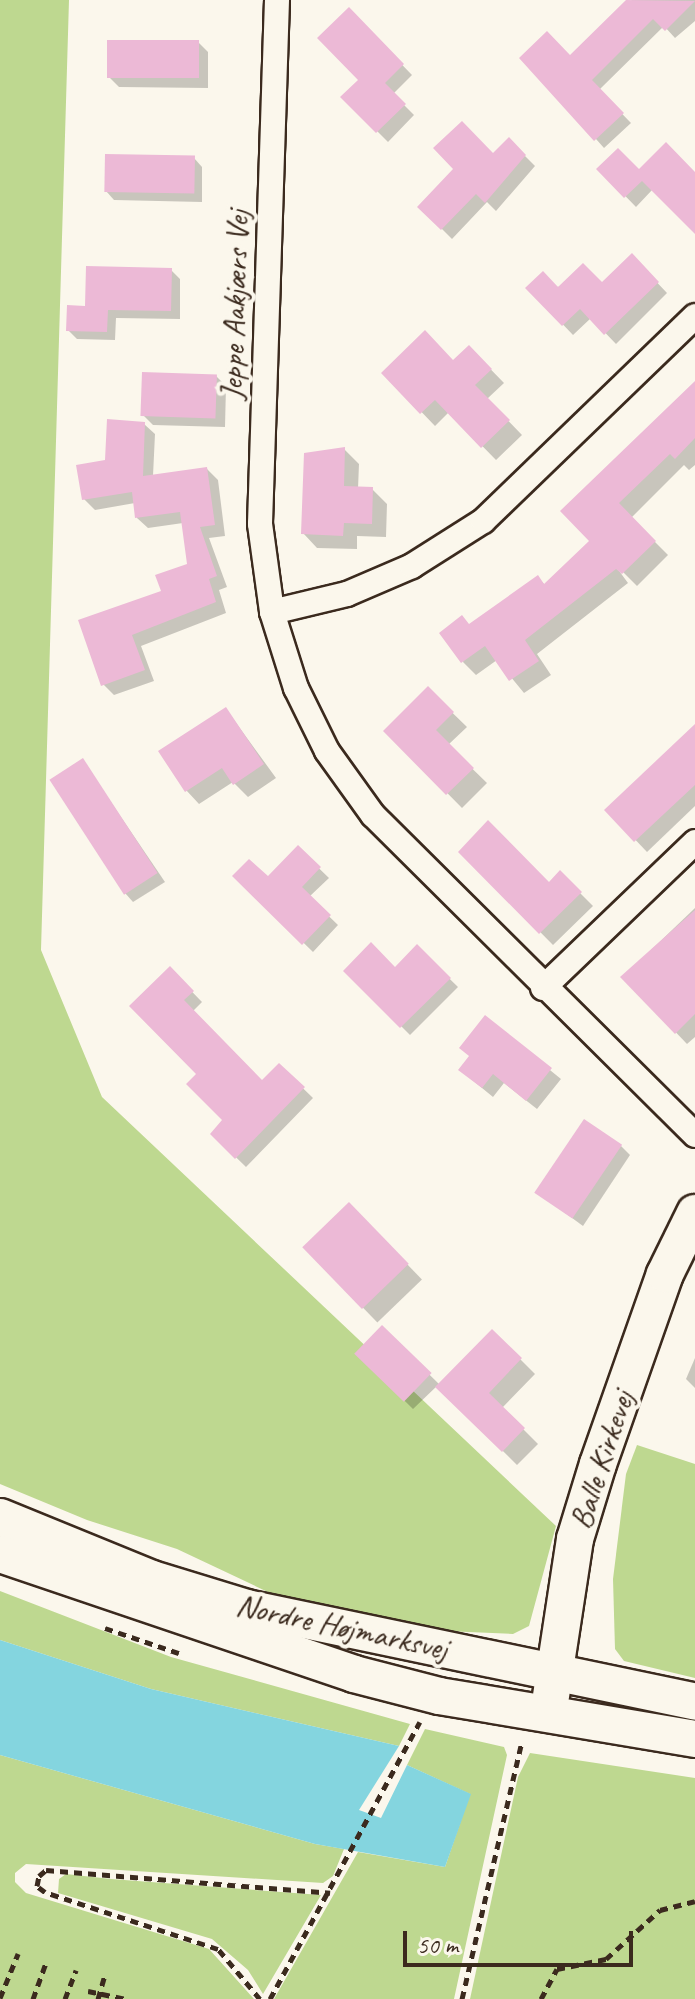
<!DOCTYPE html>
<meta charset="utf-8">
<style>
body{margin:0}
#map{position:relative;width:695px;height:1999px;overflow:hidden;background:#fbf7ec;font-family:Caveat,sans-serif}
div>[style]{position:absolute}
.green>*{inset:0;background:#bed890}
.water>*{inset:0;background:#84d5df}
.shadow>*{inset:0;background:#0003;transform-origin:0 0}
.building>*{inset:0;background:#ecb9d6;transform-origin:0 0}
.path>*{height:5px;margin-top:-2.5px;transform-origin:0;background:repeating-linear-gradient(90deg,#3b2a1e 0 8px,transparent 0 14px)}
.roads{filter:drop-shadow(2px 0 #3b2a1e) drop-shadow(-2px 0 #3b2a1e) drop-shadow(0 2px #3b2a1e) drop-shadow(0 -2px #3b2a1e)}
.street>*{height:24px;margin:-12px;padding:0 12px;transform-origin:12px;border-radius:12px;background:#fbf7ec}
.secondary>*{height:36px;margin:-18px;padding:0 18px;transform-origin:18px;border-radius:18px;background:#fbf7ec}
span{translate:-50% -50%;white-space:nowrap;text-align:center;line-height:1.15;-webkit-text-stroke:8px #fbf7ec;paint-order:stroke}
.street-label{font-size:32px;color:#3b2a1e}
.scale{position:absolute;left:403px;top:1931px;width:230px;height:36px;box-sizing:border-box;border:4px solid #3b2a1e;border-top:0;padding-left:10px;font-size:24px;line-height:28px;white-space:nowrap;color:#3b2a1e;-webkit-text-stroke:6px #fbf7ec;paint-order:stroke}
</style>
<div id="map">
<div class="green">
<div style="clip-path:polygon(0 0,69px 0,41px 950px,102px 1097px,556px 1526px,529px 1626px,513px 1634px,445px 1631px,287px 1601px,177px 1549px,87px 1520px,0 1484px)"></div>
<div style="clip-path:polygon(637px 1445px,695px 1464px,695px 1678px,624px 1661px,615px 1649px,613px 1579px,626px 1474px)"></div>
<div style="clip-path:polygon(0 1591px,171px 1657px,410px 1724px,399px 1746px,151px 1689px,0 1640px)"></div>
<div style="clip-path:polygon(425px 1729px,504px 1747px,507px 1755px,454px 1999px,274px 1999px,358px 1852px,445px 1867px,470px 1794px,407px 1765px)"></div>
<div style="clip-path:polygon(530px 1753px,695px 1778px,695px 1999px,470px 1999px,518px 1777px)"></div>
<div style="clip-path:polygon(0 1755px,315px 1844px,344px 1849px,333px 1876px,323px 1883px,26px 1864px,15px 1873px,15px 1882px,26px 1893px,209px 1949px,254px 1999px,0 1999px)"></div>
<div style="clip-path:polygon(66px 1874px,111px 1879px,321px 1895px,263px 1994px,248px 1970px,212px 1939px,58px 1893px,59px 1879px)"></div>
</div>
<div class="water">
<div style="clip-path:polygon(0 1640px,151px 1689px,399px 1746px,359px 1810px,381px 1818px,407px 1765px,471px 1794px,445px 1867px,315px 1844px,0 1755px)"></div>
</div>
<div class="shadow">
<div style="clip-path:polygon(632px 0,695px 0,695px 21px,675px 38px,664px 26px,599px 90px,631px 123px,604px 148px,596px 139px,570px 58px)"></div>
<div style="clip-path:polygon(349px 10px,412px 75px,393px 94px,414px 115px,388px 142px,343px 97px,361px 80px)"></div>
<div style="clip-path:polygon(198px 42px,208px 52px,208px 88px,119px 87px,109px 77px)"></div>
<div style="clip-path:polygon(509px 140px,535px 166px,496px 211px,487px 202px,452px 239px,420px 207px,456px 169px,493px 156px)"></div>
<div style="clip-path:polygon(194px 158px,202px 167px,202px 202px,114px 200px,106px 191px)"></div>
<div style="clip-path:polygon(599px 169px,695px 175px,695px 231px,653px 189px,636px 207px)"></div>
<div style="clip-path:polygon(632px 256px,667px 293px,616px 344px,591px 318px,573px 335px,528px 288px,602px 285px)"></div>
<div style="clip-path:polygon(171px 270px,180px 279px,180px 319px,116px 318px,115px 340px,77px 339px,68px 330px,87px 308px)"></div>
<div style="clip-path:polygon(469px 347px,504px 383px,487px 399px,522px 435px,496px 460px,449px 412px,435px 426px,384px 373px,453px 362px)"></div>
<div style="clip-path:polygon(216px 376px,226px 386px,225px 427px,153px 425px,143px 415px)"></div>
<div style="clip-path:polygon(695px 383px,695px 465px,689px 470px,684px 465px,631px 518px,668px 555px,637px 586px,611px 560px,628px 583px,537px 654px,551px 675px,524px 693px,497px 660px,476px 675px,463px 662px,470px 626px,538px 578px,546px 586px,592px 541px)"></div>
<div style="clip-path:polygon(144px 424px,155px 434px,153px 476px,207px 469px,218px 480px,225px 536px,209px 538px,227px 587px,219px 590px,226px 613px,141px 646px,154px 681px,114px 695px,103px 684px,81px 622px,164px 592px,189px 565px,183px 523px,148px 528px,137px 518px,135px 503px,95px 510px,84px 499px,106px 462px)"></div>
<div style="clip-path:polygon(344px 449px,359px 464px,358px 489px,372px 489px,387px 504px,386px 537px,357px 536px,357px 549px,317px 548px,303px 533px)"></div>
<div style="clip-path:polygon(428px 689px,467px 727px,448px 745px,487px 783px,462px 808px,386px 731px)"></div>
<div style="clip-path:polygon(226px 709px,276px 778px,248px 797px,233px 782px,199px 804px,186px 790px)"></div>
<div style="clip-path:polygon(695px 725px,695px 806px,647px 852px,607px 810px)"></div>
<div style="clip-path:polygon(83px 761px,165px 882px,133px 902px,125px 893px)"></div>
<div style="clip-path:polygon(298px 848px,329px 878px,309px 897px,338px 925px,313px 952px,235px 876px,268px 879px)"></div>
<div style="clip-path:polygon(461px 852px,549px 884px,560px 873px,593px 906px,553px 945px)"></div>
<div style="clip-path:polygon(695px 908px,695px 1037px,687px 1044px,623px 977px)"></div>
<div style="clip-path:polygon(417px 947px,458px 987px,410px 1035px,346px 971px,395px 969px)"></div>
<div style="clip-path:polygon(170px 969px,202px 1002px,193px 1011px,262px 1083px,279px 1065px,313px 1098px,246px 1167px,212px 1134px,225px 1120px,199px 1074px)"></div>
<div style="clip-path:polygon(486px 1018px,561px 1079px,537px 1109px,504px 1083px,493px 1097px,471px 1079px)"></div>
<div style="clip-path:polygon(621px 1146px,630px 1155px,583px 1226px,538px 1193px)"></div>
<div style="left:349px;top:1204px;width:105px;height:62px;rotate:46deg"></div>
<div style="clip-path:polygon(382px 1328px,440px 1385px,492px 1331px,535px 1374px,502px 1408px,538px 1444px,517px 1465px,437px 1386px,413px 1409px,356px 1353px)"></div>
<div style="clip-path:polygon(695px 1358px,695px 1388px,686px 1379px)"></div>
</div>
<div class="building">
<div style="clip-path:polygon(626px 0,695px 1px,665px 31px,653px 19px,592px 80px,624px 113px,594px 141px,519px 58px,547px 31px,570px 55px)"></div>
<div style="clip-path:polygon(349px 7px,404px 64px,385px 83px,406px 104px,376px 133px,340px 97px,358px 80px,317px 38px)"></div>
<div style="left:107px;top:40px;width:92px;height:38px"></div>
<div style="clip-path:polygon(462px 121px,493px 153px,509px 137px,526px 155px,485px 203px,476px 194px,441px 230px,417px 207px,453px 169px,433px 148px)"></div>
<div style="clip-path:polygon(666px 142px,695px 172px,695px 234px,642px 181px,624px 198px,596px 169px,618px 148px,639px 169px)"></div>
<div style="left:105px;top:154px;width:90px;height:38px;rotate:1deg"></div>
<div style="clip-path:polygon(632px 253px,659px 282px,604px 335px,580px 309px,562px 326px,525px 288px,543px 271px,558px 287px,583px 263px,602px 282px)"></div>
<div style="clip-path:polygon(86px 266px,172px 268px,171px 311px,108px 310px,107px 332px,66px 331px,67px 305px,85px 306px)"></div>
<div style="clip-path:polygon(425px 330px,453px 360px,469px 345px,492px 369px,475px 385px,510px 420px,481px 448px,435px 400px,420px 414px,381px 373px)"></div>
<div style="left:142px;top:372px;width:75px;height:44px;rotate:2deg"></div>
<div style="clip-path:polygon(695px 381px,695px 438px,675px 459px,670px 454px,619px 503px,656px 541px,622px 574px,616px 569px,525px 640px,539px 661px,509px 681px,485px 646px,461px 663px,439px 633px,462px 615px,469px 624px,538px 575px,544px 584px,589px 541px,560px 511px)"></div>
<div style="clip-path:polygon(107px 419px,145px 422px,143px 476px,207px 467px,215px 525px,200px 527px,217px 576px,209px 579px,216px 602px,132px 635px,145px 670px,101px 686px,78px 620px,161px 591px,155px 575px,187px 564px,180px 512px,135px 518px,132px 492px,82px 500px,76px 465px,105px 460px)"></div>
<div style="clip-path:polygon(345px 447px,344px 486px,373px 487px,372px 524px,344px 523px,343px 536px,301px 534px,304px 453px)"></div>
<div style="clip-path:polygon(428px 686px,454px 712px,436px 730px,474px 768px,446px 795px,383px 731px)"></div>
<div style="clip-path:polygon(226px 707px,264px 764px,233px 785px,222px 768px,185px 792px,158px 751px)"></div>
<div style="clip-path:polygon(695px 724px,695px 785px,634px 842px,604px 810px)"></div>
<div style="left:83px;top:758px;width:137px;height:40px;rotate:57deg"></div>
<div style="clip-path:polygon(488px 820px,549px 882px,560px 870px,582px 892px,539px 934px,458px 852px)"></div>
<div style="clip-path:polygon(298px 845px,321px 867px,302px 887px,331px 915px,302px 945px,232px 876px,249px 859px,268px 876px)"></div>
<div style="clip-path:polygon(695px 910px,695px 1014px,675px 1034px,620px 977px)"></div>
<div style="clip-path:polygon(371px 942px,395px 967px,417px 944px,451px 978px,400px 1028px,343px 971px)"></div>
<div style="clip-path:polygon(170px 966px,194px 991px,184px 1000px,262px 1080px,279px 1063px,305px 1087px,235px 1159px,210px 1134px,222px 1120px,186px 1084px,196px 1074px,129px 1006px)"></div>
<div style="clip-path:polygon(485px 1015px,552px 1068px,526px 1101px,493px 1074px,482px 1088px,458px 1070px,469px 1056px,459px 1048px)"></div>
<div style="left:584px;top:1119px;width:46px;height:89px;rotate:34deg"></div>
<div style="left:349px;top:1202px;width:86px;height:65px;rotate:46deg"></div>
<div style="left:382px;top:1325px;width:69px;height:40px;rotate:44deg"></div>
<div style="clip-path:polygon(492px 1329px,522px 1358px,489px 1393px,525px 1428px,502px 1452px,435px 1387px)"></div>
</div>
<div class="path">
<div style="left:105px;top:1628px;width:78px;rotate:18.7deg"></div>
<div style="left:88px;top:1991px;width:40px;rotate:12deg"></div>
<div style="left:0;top:1998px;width:48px;rotate:-67.8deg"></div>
<div style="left:33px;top:1999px;width:41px;rotate:-70.3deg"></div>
<div style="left:65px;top:1999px;width:31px;rotate:-69deg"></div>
<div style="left:98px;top:1999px;width:25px;rotate:-74deg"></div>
<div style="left:260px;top:1999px;width:65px;rotate:-130deg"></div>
<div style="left:218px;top:1949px;width:182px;rotate:-161.8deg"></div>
<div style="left:45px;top:1892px;width:10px;rotate:-143deg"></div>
<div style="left:37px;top:1886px;width:10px;rotate:-79deg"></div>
<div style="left:39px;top:1876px;width:9px;rotate:-41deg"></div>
<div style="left:46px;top:1870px;width:285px;rotate:4.6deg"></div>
<div style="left:270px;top:1999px;width:315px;rotate:-61.6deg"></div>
<div style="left:462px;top:1999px;width:261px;rotate:-76.9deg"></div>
<div style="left:541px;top:1999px;width:34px;rotate:-62deg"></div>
<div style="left:557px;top:1969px;width:50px;rotate:-11.5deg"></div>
<div style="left:606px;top:1959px;width:73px;rotate:-42.2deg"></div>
<div style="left:660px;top:1910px;width:36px;rotate:-14deg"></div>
</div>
<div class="roads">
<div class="street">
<div style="left:277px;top:0;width:524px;rotate:91.86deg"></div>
<div style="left:260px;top:524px;width:89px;rotate:82.2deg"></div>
<div style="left:272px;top:612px;width:80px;rotate:72.5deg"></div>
<div style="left:296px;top:688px;width:70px;rotate:63.8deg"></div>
<div style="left:327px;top:751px;width:79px;rotate:54.3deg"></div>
<div style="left:373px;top:815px;width:454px;rotate:44.8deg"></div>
<div style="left:272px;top:612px;width:77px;rotate:-13.5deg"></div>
<div style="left:347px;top:594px;width:71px;rotate:-23.3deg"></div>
<div style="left:412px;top:566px;width:84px;rotate:-32.4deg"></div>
<div style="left:483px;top:521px;width:295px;rotate:-44deg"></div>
<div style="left:543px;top:988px;width:211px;rotate:-43.8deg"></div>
</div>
<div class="secondary">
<div style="left:0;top:1517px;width:164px;rotate:22.2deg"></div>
<div style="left:152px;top:1579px;width:99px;rotate:17deg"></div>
<div style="left:247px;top:1608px;width:458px;rotate:11.8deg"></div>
<div style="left:0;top:1554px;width:374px;rotate:18.7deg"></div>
<div style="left:354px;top:1674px;width:88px;rotate:14.5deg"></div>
<div style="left:439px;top:1696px;width:260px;rotate:9.5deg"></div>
<div style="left:551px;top:1696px;width:159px;rotate:-81.3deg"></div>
<div style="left:575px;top:1539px;width:78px;rotate:-73deg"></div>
<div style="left:598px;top:1464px;width:201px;rotate:-70.6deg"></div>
<div style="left:665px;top:1274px;width:68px;rotate:-63.8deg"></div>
</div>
</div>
<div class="street-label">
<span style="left:235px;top:305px;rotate:-88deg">Jeppe Aakjærs Vej</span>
<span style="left:602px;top:1460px;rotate:-72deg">Balle Kirkevej</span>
<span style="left:342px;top:1627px;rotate:12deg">Nordre Højmarksvej</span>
</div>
<div class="scale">50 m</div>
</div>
